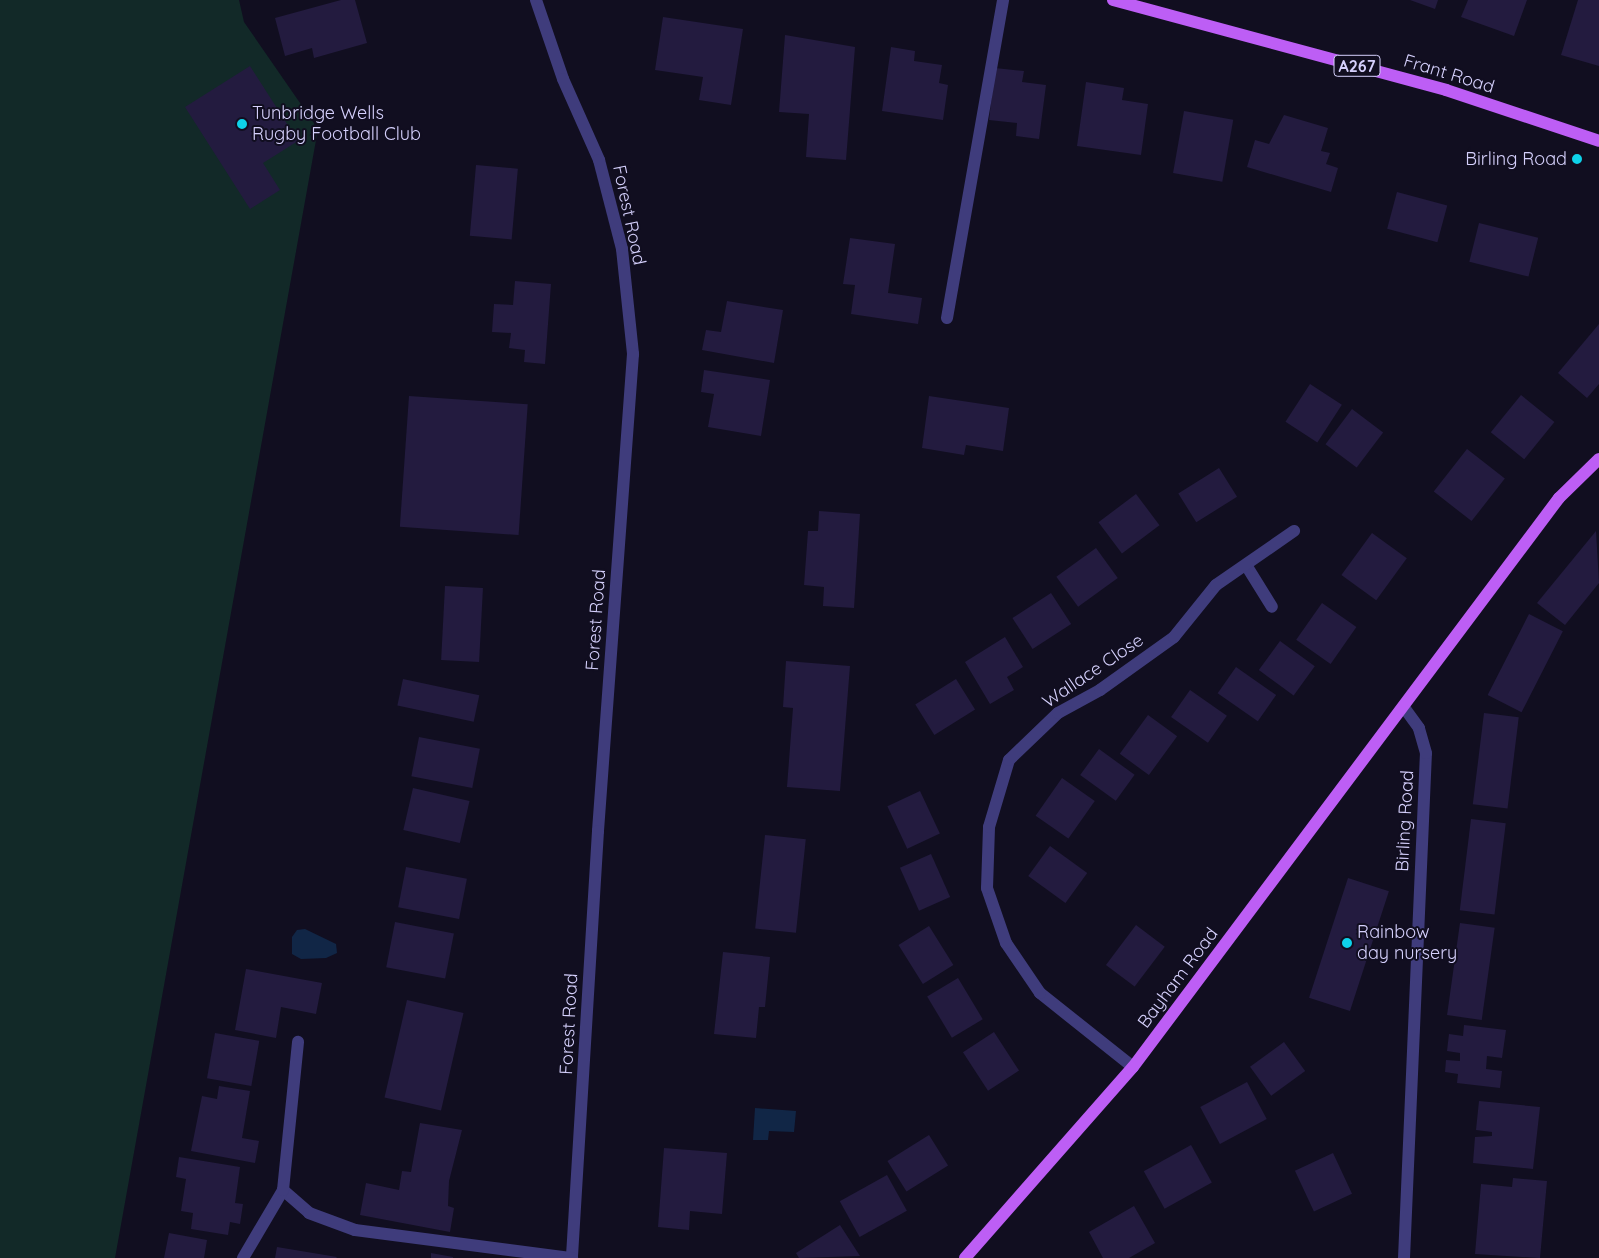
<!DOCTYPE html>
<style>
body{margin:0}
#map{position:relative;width:1599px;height:1258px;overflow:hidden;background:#110e20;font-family:Quicksand,sans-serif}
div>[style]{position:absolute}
.green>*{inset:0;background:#122928}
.water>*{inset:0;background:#112646}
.building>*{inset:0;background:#231b3f;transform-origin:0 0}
.minor>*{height:12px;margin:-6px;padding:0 6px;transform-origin:6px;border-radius:6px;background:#3f3c7c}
.major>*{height:12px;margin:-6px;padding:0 6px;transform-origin:6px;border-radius:6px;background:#bd5ef5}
.dots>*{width:14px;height:14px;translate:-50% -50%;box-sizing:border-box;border:2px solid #110e20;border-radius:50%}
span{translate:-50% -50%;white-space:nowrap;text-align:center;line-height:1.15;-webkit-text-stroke:4px #110e20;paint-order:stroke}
.shield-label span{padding:1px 4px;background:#110e20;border:1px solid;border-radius:4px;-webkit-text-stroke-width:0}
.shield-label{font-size:16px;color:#d5d0fc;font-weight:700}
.street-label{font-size:18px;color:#d5d0fc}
.poi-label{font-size:18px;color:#d5d0fc}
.left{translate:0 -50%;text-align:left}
.right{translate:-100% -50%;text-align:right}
</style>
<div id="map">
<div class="green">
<div style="clip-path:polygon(0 0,239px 0,244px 22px,318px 129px,115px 1258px,0 1258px)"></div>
</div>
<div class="water">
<div style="clip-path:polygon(305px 929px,336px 944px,337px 953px,326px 958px,301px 959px,292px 954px,292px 937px,297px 930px)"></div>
<div style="clip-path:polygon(755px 1108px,796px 1111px,794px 1132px,769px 1131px,768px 1140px,753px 1140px)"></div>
</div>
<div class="building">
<div style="clip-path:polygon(341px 0,355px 0,367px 43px,314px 58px,312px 48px,285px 56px,275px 18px)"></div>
<div style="clip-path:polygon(1410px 0,1438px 0,1435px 9px)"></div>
<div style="clip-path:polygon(1468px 0,1527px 0,1514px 36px,1461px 17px)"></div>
<div style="clip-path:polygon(1578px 0,1599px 0,1599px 66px,1561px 55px)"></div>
<div style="clip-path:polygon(663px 17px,743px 29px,731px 105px,699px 100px,703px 77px,655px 70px)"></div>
<div style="clip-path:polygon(785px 35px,855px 47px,846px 160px,806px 157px,809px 114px,779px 112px)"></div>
<div style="clip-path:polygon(891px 47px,915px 51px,914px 61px,942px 65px,939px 83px,948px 85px,943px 120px,882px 111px)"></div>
<div style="clip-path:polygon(250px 66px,298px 141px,263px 163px,280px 190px,250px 209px,185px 107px)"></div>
<div style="clip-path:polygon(995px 68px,1024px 71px,1022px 82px,1046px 85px,1039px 139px,1016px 136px,1017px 123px,989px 120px)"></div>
<div style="clip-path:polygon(1086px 82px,1124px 88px,1122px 100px,1148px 104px,1141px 155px,1077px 146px)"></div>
<div style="left:1184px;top:111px;width:50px;height:63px;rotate:10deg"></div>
<div style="clip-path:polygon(1284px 115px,1328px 128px,1321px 151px,1330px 153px,1326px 164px,1338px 168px,1331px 192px,1247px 167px,1255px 140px,1269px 144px)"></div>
<div style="left:476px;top:165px;width:42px;height:71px;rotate:5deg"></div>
<div style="left:1397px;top:192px;width:52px;height:38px;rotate:15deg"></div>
<div style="left:1479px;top:223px;width:61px;height:40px;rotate:14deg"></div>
<div style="clip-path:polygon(850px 238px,895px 244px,888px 293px,922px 298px,918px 324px,851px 314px,855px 285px,843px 284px)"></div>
<div style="clip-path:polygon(515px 281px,551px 284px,545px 364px,524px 362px,525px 350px,509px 348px,511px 333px,492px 332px,494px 304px,513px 305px)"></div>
<div style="clip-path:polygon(727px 301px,783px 310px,774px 363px,702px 350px,706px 330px,721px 332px)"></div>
<div style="clip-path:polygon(1599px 324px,1599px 384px,1587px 398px,1558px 373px)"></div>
<div style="clip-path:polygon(704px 370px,770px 380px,761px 436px,708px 427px,714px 394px,701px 392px)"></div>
<div style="left:1310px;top:384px;width:38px;height:45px;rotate:33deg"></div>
<div style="left:1521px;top:395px;width:43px;height:48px;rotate:39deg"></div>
<div style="left:409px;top:396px;width:119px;height:131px;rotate:4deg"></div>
<div style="clip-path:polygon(929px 396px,1009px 408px,1003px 451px,966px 445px,964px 455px,922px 448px)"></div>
<div style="left:1352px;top:409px;width:39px;height:44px;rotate:37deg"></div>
<div style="left:1467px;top:449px;width:48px;height:54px;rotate:38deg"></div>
<div style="left:1219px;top:468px;width:34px;height:48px;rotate:58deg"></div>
<div style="left:1136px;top:494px;width:39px;height:47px;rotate:53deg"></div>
<div style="clip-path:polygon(819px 511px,860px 514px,854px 608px,823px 606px,824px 587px,804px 585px,808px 531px,818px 531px)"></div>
<div style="clip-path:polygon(1596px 531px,1599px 583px,1565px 625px,1537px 603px)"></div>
<div style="left:1372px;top:533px;width:43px;height:52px;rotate:36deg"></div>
<div style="left:1096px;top:548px;width:37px;height:49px;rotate:54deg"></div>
<div style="left:445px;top:586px;width:38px;height:74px;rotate:3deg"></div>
<div style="left:1051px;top:593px;width:37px;height:46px;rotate:57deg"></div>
<div style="left:1322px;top:603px;width:42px;height:45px;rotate:35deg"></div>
<div style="left:1529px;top:614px;width:38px;height:91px;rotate:27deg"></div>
<div style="clip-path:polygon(1005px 637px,1023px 667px,1007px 677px,1014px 690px,990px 704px,965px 662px)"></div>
<div style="left:1280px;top:641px;width:43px;height:36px;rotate:36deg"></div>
<div style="clip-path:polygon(786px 661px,850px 666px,840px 791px,787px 787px,793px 708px,783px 707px)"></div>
<div style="left:1236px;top:667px;width:49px;height:32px;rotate:35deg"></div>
<div style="left:403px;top:679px;width:78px;height:27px;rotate:12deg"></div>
<div style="left:956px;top:679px;width:36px;height:48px;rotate:58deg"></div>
<div style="left:1190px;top:690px;width:45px;height:33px;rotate:35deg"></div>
<div style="left:1484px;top:713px;width:35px;height:92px;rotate:7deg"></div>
<div style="left:1148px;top:715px;width:36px;height:48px;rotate:36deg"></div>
<div style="left:419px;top:737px;width:62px;height:40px;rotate:11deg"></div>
<div style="left:1099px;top:749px;width:44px;height:32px;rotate:36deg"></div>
<div style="left:1062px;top:778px;width:40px;height:46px;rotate:35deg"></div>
<div style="left:413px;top:788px;width:58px;height:43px;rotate:13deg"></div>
<div style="left:920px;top:791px;width:47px;height:36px;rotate:65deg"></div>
<div style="left:1471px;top:819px;width:35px;height:92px;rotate:7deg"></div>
<div style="left:765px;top:835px;width:41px;height:94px;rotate:6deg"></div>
<div style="left:1050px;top:846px;width:46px;height:37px;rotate:36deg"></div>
<div style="left:931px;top:854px;width:47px;height:34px;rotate:66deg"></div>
<div style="left:406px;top:867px;width:62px;height:41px;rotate:11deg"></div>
<div style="left:1348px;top:878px;width:43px;height:126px;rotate:18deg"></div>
<div style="left:395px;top:922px;width:60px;height:46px;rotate:11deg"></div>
<div style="left:1460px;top:923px;width:35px;height:93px;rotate:8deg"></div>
<div style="left:1136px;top:925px;width:36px;height:50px;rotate:37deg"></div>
<div style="left:929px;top:926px;width:46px;height:36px;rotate:58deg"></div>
<div style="clip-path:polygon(723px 952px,770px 957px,765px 1007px,759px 1007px,756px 1038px,714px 1034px)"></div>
<div style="clip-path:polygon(246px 969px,322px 983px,316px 1014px,281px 1007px,276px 1038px,235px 1030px)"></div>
<div style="left:958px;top:978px;width:48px;height:36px;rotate:59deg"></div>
<div style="left:407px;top:1000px;width:58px;height:100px;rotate:13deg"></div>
<div style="clip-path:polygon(1464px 1025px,1506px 1030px,1502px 1058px,1487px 1056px,1486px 1069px,1502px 1071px,1500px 1088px,1457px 1083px,1458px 1074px,1445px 1072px,1446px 1060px,1460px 1061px,1460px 1053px,1447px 1051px,1449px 1034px,1463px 1036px)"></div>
<div style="left:994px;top:1032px;width:46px;height:37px;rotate:57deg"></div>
<div style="left:215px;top:1033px;width:45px;height:46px;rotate:10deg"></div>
<div style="left:1284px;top:1042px;width:36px;height:42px;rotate:54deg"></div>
<div style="left:1247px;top:1082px;width:42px;height:53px;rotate:62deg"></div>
<div style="clip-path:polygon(219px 1086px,250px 1091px,242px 1138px,259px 1141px,255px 1163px,191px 1151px,202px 1096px,217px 1099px)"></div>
<div style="clip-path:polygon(1479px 1101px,1540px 1107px,1533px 1169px,1473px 1163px,1475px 1137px,1492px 1136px,1492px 1132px,1476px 1130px)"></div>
<div style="clip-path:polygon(420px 1123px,462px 1130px,449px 1181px,448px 1206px,454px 1208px,450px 1232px,360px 1215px,366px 1183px,399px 1190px,402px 1171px,411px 1172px)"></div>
<div style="left:929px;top:1135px;width:36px;height:49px;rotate:58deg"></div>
<div style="left:1191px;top:1145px;width:43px;height:54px;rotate:61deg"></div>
<div style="clip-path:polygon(664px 1148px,727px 1153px,722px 1214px,690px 1211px,689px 1230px,658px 1227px)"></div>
<div style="left:1333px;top:1153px;width:45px;height:42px;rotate:65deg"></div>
<div style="clip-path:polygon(179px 1157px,240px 1167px,235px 1203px,243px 1204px,240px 1224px,230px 1222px,228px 1235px,191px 1229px,193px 1213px,181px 1211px,186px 1179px,176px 1177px)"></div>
<div style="left:887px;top:1175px;width:41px;height:54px;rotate:61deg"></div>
<div style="clip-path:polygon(1513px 1178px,1547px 1181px,1540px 1258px,1475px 1254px,1481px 1184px,1512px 1187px)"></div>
<div style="clip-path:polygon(1134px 1206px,1155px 1243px,1129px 1258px,1103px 1258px,1089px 1232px)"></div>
<div style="clip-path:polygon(840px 1225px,860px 1256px,799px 1258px,796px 1253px)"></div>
<div style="clip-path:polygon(169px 1233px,207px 1240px,204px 1258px,164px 1258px)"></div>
<div style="clip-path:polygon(277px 1247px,337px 1257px,336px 1258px,275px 1258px)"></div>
<div style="clip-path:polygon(431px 1253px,453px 1257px,453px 1258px,431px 1258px)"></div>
</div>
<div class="minor">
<div style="left:536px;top:0;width:83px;rotate:71.1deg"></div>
<div style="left:563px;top:79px;width:89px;rotate:66deg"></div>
<div style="left:599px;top:160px;width:92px;rotate:75.5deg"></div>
<div style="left:622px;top:249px;width:106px;rotate:84deg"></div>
<div style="left:633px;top:354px;width:478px;rotate:94.2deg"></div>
<div style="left:598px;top:831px;width:428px;rotate:93.5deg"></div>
<div style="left:947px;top:318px;width:323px;rotate:-80deg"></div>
<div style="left:1246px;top:565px;width:49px;rotate:58.2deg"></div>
<div style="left:1133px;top:1067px;width:119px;rotate:-141.5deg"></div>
<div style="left:1040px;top:993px;width:60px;rotate:-124.2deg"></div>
<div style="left:1006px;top:943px;width:58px;rotate:-109.1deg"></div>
<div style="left:987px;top:888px;width:61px;rotate:-88.1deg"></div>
<div style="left:989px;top:827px;width:70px;rotate:-73.4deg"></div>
<div style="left:1009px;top:760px;width:68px;rotate:-43.8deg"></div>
<div style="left:1058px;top:713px;width:48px;rotate:-28.7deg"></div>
<div style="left:1100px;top:690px;width:91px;rotate:-35.6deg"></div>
<div style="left:1174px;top:637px;width:67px;rotate:-51.1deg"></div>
<div style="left:1216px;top:585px;width:95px;rotate:-34.7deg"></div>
<div style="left:283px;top:1190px;width:35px;rotate:41deg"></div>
<div style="left:309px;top:1213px;width:49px;rotate:20.3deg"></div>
<div style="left:355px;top:1230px;width:219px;rotate:7.4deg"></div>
<div style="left:243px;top:1258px;width:79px;rotate:-59.5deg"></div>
<div style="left:283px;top:1190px;width:149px;rotate:-84.2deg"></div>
<div style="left:1404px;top:1258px;width:505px;rotate:-87.51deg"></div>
<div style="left:1426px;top:753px;width:26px;rotate:-106deg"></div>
<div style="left:1419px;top:728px;width:26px;rotate:-126deg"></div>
</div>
<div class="major">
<div style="left:1113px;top:0;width:345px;rotate:15.1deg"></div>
<div style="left:1446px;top:90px;width:161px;rotate:18.4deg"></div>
<div style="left:965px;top:1258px;width:254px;rotate:-48.7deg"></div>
<div style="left:1133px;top:1067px;width:711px;rotate:-53.18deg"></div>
<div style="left:1559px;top:498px;width:56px;rotate:-44.3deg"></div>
</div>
<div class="dots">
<div style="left:242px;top:124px;background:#0ed2e9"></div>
<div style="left:1577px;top:159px;background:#0ed2e9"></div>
<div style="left:1347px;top:943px;background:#0ed2e9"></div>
</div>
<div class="shield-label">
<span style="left:1357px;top:66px">A267</span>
</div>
<div class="street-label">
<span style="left:1449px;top:74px;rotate:17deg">Frant Road</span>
<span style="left:629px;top:215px;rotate:78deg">Forest Road</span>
<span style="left:596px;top:620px;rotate:-86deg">Forest Road</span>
<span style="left:1093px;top:671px;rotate:-34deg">Wallace Close</span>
<span style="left:1405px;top:821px;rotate:-87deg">Birling Road</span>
<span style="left:1178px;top:978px;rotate:-53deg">Bayham Road</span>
<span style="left:569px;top:1024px;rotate:-87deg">Forest Road</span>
</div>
<div class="poi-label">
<span class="left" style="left:252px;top:124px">Tunbridge Wells<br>Rugby Football Club</span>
<span class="right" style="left:1567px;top:159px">Birling Road</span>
<span class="left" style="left:1357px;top:943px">Rainbow<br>day nursery</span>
</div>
</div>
